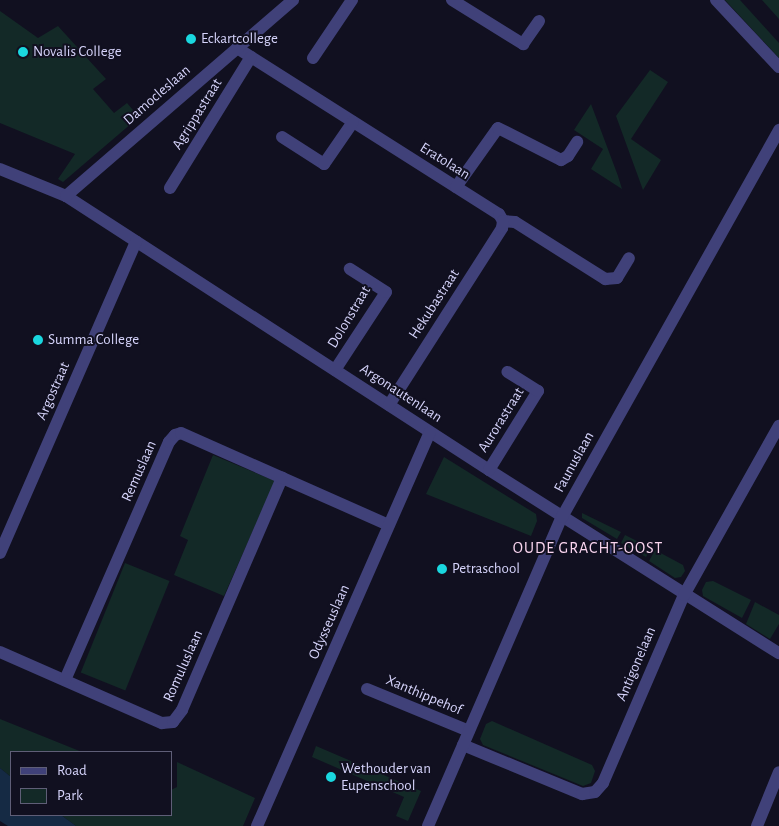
<!DOCTYPE html>
<style>
body{margin:0}
#map{position:relative;width:779px;height:826px;overflow:hidden;background:#111020;font-family:"Alegreya Sans",sans-serif}
div>[style]{position:absolute}
.green>*{inset:0;background:#132927;transform-origin:0 0}
.water>*{inset:0;background:#152a44}
.minor>*{height:12px;margin:-6px;padding:0 6px;transform-origin:6px;border-radius:6px;background:#404179}
.tertiary>*{height:12px;margin:-6px;padding:0 6px;transform-origin:6px;border-radius:6px;background:#404179}
.dots>*{width:14px;height:14px;translate:-50% -50%;box-sizing:border-box;border:2px solid #111020;border-radius:50%}
span{translate:-50% -50%;white-space:nowrap;text-align:center;line-height:1.15;-webkit-text-stroke:4px #111020;paint-order:stroke}
.poi-label{font-size:15px;color:#d5d3fa}
.left{translate:0 -50%;text-align:left}
.street-label{font-size:15px;color:#d5d3fa}
.neighbourhood-label{font-size:16px;color:#fad5ef;letter-spacing:1px}
.legend{position:absolute;left:10px;top:751px;width:162px;height:65px;box-sizing:border-box;background:#111020;border:1px solid #5f5e77;margin:0;padding:6px 9px;list-style:none;font-size:15px;color:#d5d3fa}
.legend li{display:flex;align-items:center;gap:10px;height:25px}
.legend b{width:25px;border:1px solid #5f5e77}
</style>
<div id="map">
<div class="green">
<div style="clip-path:polygon(725px 0,740px 0,779px 43px,779px 58px)"></div>
<div style="clip-path:polygon(762px 0,779px 0,779px 19px)"></div>
<div style="clip-path:polygon(0 11px,38px 38px,58px 26px,106px 79px,93px 89px,114px 113px,127px 103px,139px 117px,63px 182px,58px 179px,75px 154px,0 123px)"></div>
<div style="clip-path:polygon(650px 70px,668px 82px,631px 139px,661px 160px,643px 190px,616px 116px)"></div>
<div style="clip-path:polygon(591px 104px,618px 176px,622px 189px,591px 169px,603px 149px,574px 130px)"></div>
<div style="clip-path:polygon(213px 455px,275px 481px,224px 596px,174px 575px,188px 540px,180px 536px)"></div>
<div style="clip-path:polygon(444px 457px,536px 514px,537px 521px,531px 536px,426px 494px)"></div>
<div style="clip-path:polygon(582px 513px,621px 532px,617px 539px,582px 518px)"></div>
<div style="clip-path:polygon(625px 535px,651px 548px,646px 557px,621px 543px)"></div>
<div style="clip-path:polygon(655px 550px,683px 565px,685px 571px,681px 577px,675px 578px,649px 561px)"></div>
<div style="left:125px;top:563px;width:48px;height:118px;rotate:22deg"></div>
<div style="clip-path:polygon(713px 581px,751px 600px,742px 618px,703px 596px,702px 590px,706px 582px)"></div>
<div style="clip-path:polygon(755px 602px,779px 615px,779px 624px,770px 639px,746px 624px)"></div>
<div style="clip-path:polygon(0 719px,82px 752px,11px 752px,11px 777px,0 768px)"></div>
<div style="clip-path:polygon(492px 721px,592px 765px,595px 771px,591px 783px,583px 786px,483px 745px,480px 739px,486px 724px)"></div>
<div style="clip-path:polygon(316px 746px,421px 791px,408px 821px,396px 816px,404px 797px,312px 757px)"></div>
<div style="clip-path:polygon(177px 762px,255px 798px,243px 826px,76px 826px,61px 815px,171px 815px,171px 790px,177px 787px)"></div>
</div>
<div class="water">
<div style="clip-path:polygon(0 768px,11px 777px,11px 815px,61px 815px,76px 826px,8px 826px,0 821px)"></div>
</div>
<div class="minor">
<div style="left:452px;top:0;width:84px;rotate:31.8deg"></div>
<div style="left:523px;top:44px;width:28px;rotate:-55deg"></div>
<div style="left:237px;top:48px;width:310px;rotate:32.4deg"></div>
<div style="left:499px;top:214px;width:8px;rotate:60deg"></div>
<div style="left:503px;top:221px;width:12px;rotate:5deg"></div>
<div style="left:515px;top:222px;width:107px;rotate:32.3deg"></div>
<div style="left:605px;top:279px;width:12px;rotate:-5deg"></div>
<div style="left:617px;top:278px;width:23px;rotate:-59deg"></div>
<div style="left:313px;top:58px;width:70px;rotate:-56.1deg"></div>
<div style="left:282px;top:137px;width:50px;rotate:32.7deg"></div>
<div style="left:324px;top:164px;width:51px;rotate:-55.4deg"></div>
<div style="left:456px;top:187px;width:72px;rotate:-54.6deg"></div>
<div style="left:498px;top:128px;width:71px;rotate:26.9deg"></div>
<div style="left:561px;top:160px;width:8px;rotate:-30deg"></div>
<div style="left:568px;top:156px;width:17px;rotate:-57deg"></div>
<div style="left:170px;top:188px;width:154px;rotate:-58.3deg"></div>
<div style="left:66px;top:196px;width:504px;rotate:32.93deg"></div>
<div style="left:489px;top:470px;width:343px;rotate:32.3deg"></div>
<div style="left:335px;top:370px;width:93px;rotate:-56.8deg"></div>
<div style="left:386px;top:292px;width:43px;rotate:-147.4deg"></div>
<div style="left:389px;top:405px;width:210px;rotate:-57.4deg"></div>
<div style="left:502px;top:228px;width:7px;rotate:-82deg"></div>
<div style="left:489px;top:470px;width:93px;rotate:-58.2deg"></div>
<div style="left:538px;top:391px;width:36px;rotate:-148deg"></div>
<div style="left:0;top:553px;width:340px;rotate:-66.4deg"></div>
<div style="left:0;top:652px;width:177px;rotate:23.7deg"></div>
<div style="left:162px;top:723px;width:11px;rotate:-5deg"></div>
<div style="left:173px;top:722px;width:15px;rotate:-53deg"></div>
<div style="left:182px;top:710px;width:253px;rotate:-66.7deg"></div>
<div style="left:65px;top:680px;width:260px;rotate:-66.4deg"></div>
<div style="left:169px;top:442px;width:9px;rotate:-49deg"></div>
<div style="left:175px;top:435px;width:6px;rotate:-18deg"></div>
<div style="left:181px;top:433px;width:227px;rotate:23.9deg"></div>
<div style="left:367px;top:689px;width:110px;rotate:22.4deg"></div>
<div style="left:463px;top:745px;width:129px;rotate:22.4deg"></div>
<div style="left:582px;top:794px;width:13px;rotate:-9deg"></div>
<div style="left:595px;top:792px;width:12px;rotate:-48deg"></div>
<div style="left:603px;top:783px;width:205px;rotate:-66.7deg"></div>
<div style="left:684px;top:595px;width:194px;rotate:-60.7deg"></div>
<div style="left:257px;top:826px;width:430px;rotate:-66.3deg"></div>
<div style="left:428px;top:826px;width:337px;rotate:-66.6deg"></div>
<div style="left:562px;top:517px;width:444px;rotate:-60.7deg"></div>
<div style="left:757px;top:826px;width:58px;rotate:-67.8deg"></div>
</div>
<div class="tertiary">
<div style="left:716px;top:0;width:92px;rotate:46.8deg"></div>
<div style="left:0;top:169px;width:71px;rotate:22.2deg"></div>
<div style="left:66px;top:196px;width:300px;rotate:-40.8deg"></div>
</div>
<div class="dots">
<div style="left:191px;top:39px;background:#1ad7df"></div>
<div style="left:23px;top:52px;background:#1ad7df"></div>
<div style="left:38px;top:340px;background:#1ad7df"></div>
<div style="left:442px;top:569px;background:#1ad7df"></div>
<div style="left:331px;top:777px;background:#1ad7df"></div>
</div>
<div class="poi-label">
<span class="left" style="left:201px;top:39px">Eckartcollege</span>
<span class="left" style="left:33px;top:52px">Novalis College</span>
<span class="left" style="left:48px;top:340px">Summa College</span>
<span class="left" style="left:452px;top:569px">Petraschool</span>
<span class="left" style="left:341px;top:777px">Wethouder van<br>Eupenschool</span>
</div>
<div class="street-label">
<span style="left:157px;top:95px;rotate:-41deg">Damocleslaan</span>
<span style="left:197px;top:114px;rotate:-58deg">Agrippastraat</span>
<span style="left:445px;top:161px;rotate:32deg">Eratolaan</span>
<span style="left:434px;top:304px;rotate:-57deg">Hekubastraat</span>
<span style="left:349px;top:317px;rotate:-59deg">Dolonstraat</span>
<span style="left:53px;top:391px;rotate:-66deg">Argostraat</span>
<span style="left:401px;top:393px;rotate:33deg">Argonautenlaan</span>
<span style="left:501px;top:420px;rotate:-58deg">Aurorastraat</span>
<span style="left:574px;top:462px;rotate:-61deg">Faunuslaan</span>
<span style="left:139px;top:471px;rotate:-66deg">Remuslaan</span>
<span style="left:329px;top:622px;rotate:-66deg">Odysseuslaan</span>
<span style="left:636px;top:664px;rotate:-67deg">Antigonelaan</span>
<span style="left:183px;top:666px;rotate:-66deg">Romuluslaan</span>
<span style="left:424px;top:695px;rotate:23deg">Xanthippehof</span>
</div>
<div class="neighbourhood-label">
<span style="left:588px;top:548px">OUDE GRACHT-OOST</span>
</div>
<ul class="legend">
<li><b style="height:6px;background:#404179"></b>Road</li>
<li><b style="height:14px;background:#132927"></b>Park</li>
</ul>
</div>
